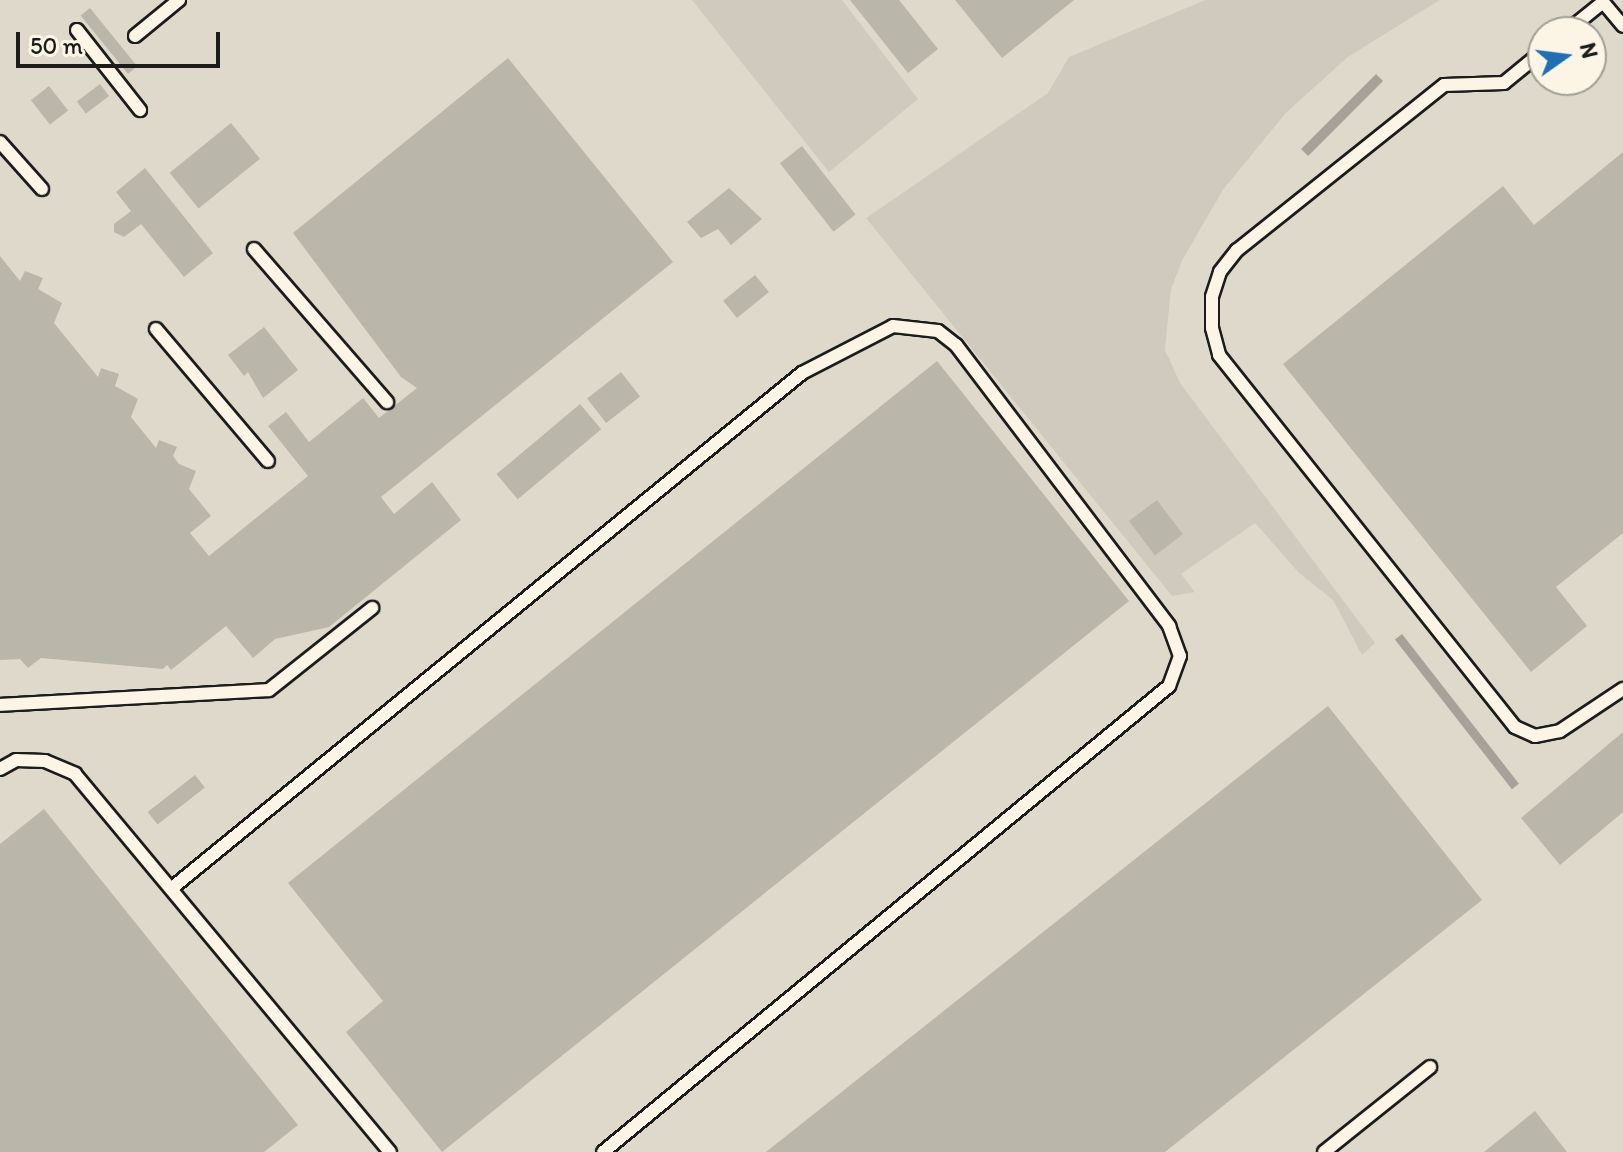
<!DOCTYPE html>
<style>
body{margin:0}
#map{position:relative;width:1623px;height:1152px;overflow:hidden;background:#eee8d9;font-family:Itim,sans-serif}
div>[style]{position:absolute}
.built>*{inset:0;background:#ded9cb}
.green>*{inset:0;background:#cfcabd}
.water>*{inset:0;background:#a7a299;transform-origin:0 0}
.building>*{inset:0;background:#bab6aa;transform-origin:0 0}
.roads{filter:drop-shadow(2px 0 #1c1c1c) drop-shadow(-2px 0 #1c1c1c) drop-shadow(0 2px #1c1c1c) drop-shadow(0 -2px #1c1c1c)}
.service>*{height:12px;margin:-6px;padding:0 6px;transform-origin:6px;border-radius:6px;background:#fcf5e5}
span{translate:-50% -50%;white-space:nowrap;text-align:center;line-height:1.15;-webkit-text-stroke:6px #fcf5e5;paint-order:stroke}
.north{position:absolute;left:1527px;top:16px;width:80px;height:80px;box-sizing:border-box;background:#fcf5e5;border:2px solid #a29e95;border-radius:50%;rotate:76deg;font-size:22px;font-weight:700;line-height:32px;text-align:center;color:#1c1c1c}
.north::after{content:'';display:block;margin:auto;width:28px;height:36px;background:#1f6fb2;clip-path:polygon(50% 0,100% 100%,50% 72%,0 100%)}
.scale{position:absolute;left:16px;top:32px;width:204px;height:36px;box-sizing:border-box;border:4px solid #1c1c1c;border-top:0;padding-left:10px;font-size:24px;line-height:28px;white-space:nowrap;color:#1c1c1c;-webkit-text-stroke:6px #fcf5e5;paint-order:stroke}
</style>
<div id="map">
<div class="built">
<div style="clip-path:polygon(evenodd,0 0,1205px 0,1070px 57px,1049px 93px,866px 218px,1165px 349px,1171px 290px,1182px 261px,1223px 190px,1286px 113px,1348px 57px,1440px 0,1623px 0,1623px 1152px,0 1152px,0 0,1543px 32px,1591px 32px,1591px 80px,1543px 80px,1543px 32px)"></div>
</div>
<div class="green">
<div style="clip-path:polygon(692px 0,842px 0,918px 99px,829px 172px)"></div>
<div style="clip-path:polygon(1205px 0,1440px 0,1348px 57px,1286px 113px,1223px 190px,1182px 261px,1171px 290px,1165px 350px,1180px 383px,1375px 643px,1362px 655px,1333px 600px,1299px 573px,1255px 523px,1181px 574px,1195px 592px,1172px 596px,866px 218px,1048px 93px,1069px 57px)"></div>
</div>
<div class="water">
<div style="left:1376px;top:74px;width:10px;height:106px;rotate:45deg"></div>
<div style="left:1402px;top:634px;width:190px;height:9px;rotate:52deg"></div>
</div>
<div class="building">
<div style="clip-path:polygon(850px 0,899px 0,938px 49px,908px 73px)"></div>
<div style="clip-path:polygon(955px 0,1074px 0,1002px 58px)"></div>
<div style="left:90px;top:8px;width:75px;height:12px;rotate:51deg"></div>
<div style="clip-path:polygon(508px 58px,673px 262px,381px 497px,394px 514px,432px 482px,461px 520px,329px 627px,275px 639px,253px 658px,226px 626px,171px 670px,167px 665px,163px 669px,41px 658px,28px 668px,20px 659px,0 660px,0 256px,20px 281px,25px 271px,43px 278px,38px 289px,62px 303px,54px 323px,98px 377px,101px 368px,119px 374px,115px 386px,138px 399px,131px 417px,156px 448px,159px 440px,177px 447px,173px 456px,179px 464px,196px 471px,189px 489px,211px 516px,190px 533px,209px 556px,308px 476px,268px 426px,286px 412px,309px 442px,363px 398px,379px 418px,417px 388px,401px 377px,293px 233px)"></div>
<div style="left:100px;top:84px;width:15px;height:29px;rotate:53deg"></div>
<div style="left:49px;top:86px;width:31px;height:23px;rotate:52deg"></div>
<div style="left:231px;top:123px;width:46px;height:79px;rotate:51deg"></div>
<div style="left:802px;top:146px;width:87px;height:28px;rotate:52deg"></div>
<div style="clip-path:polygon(1623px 152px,1623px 533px,1556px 587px,1587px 626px,1531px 672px,1283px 364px,1503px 186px,1534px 225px)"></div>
<div style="clip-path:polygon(145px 168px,213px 253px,184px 277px,141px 224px,124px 237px,114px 232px,114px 224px,131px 211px,116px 192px)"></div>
<div style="clip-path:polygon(729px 188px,762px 219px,731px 245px,718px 229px,701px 238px,687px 222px)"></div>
<div style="left:755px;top:275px;width:22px;height:41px;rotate:51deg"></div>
<div style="clip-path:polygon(264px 327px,298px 370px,263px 398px,248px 372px,244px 376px,228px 355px)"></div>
<div style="clip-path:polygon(937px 361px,1129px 601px,442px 1152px,346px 1032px,383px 1001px,288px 883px)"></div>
<div style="left:621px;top:372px;width:31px;height:43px;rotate:52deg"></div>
<div style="left:580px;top:404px;width:33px;height:109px;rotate:50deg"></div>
<div style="left:1157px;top:500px;width:43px;height:35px;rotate:53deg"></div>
<div style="clip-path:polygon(1328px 706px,1482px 900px,1165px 1152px,766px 1152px)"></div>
<div style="clip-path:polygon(1623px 732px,1623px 812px,1560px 865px,1521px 818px)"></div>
<div style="left:195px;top:775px;width:16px;height:60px;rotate:52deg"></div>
<div style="clip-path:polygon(44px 809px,298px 1125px,264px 1152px,0 1152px,0 844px)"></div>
<div style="clip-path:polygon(1535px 1111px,1567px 1152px,1484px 1152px)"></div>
</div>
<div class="roads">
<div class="service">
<div style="left:77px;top:30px;width:102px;rotate:51.8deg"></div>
<div style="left:1566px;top:32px;width:48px;rotate:-39deg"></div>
<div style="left:1603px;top:2px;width:31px;rotate:50deg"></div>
<div style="left:135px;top:36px;width:57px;rotate:-39.3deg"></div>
<div style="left:1543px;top:51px;width:50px;rotate:140.6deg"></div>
<div style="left:1504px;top:83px;width:60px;rotate:178.1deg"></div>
<div style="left:1444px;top:85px;width:265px;rotate:141.4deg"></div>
<div style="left:1237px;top:250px;width:28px;rotate:128deg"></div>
<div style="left:1220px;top:272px;width:26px;rotate:108deg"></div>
<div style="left:1212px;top:297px;width:31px;rotate:90deg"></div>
<div style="left:1212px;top:328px;width:28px;rotate:75deg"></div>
<div style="left:1219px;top:355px;width:475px;rotate:51.5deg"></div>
<div style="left:1515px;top:727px;width:22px;rotate:24deg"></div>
<div style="left:1535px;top:736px;width:25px;rotate:-11deg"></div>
<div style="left:1560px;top:731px;width:76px;rotate:-33.7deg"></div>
<div style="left:0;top:142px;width:63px;rotate:48.2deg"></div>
<div style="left:254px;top:249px;width:203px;rotate:49deg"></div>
<div style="left:156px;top:329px;width:173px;rotate:49.7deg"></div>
<div style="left:0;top:705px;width:269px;rotate:-3.2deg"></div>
<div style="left:269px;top:690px;width:132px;rotate:-38.5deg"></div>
<div style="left:0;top:769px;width:18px;rotate:-29deg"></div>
<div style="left:16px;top:760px;width:29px;rotate:2deg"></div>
<div style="left:45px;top:761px;width:33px;rotate:23deg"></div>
<div style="left:75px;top:774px;width:492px;rotate:50.2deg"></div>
<div style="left:172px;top:888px;width:814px;rotate:-39.26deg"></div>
<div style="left:802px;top:373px;width:102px;rotate:-27.3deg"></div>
<div style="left:893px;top:326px;width:45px;rotate:6.3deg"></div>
<div style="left:938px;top:331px;width:23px;rotate:38deg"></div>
<div style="left:956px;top:345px;width:353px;rotate:52.8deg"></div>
<div style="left:1169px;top:626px;width:32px;rotate:70deg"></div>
<div style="left:1180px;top:656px;width:32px;rotate:110deg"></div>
<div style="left:1169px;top:686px;width:733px;rotate:140.53deg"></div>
<div style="left:1324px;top:1152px;width:136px;rotate:-38.7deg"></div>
</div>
</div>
<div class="north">N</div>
<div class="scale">50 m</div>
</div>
